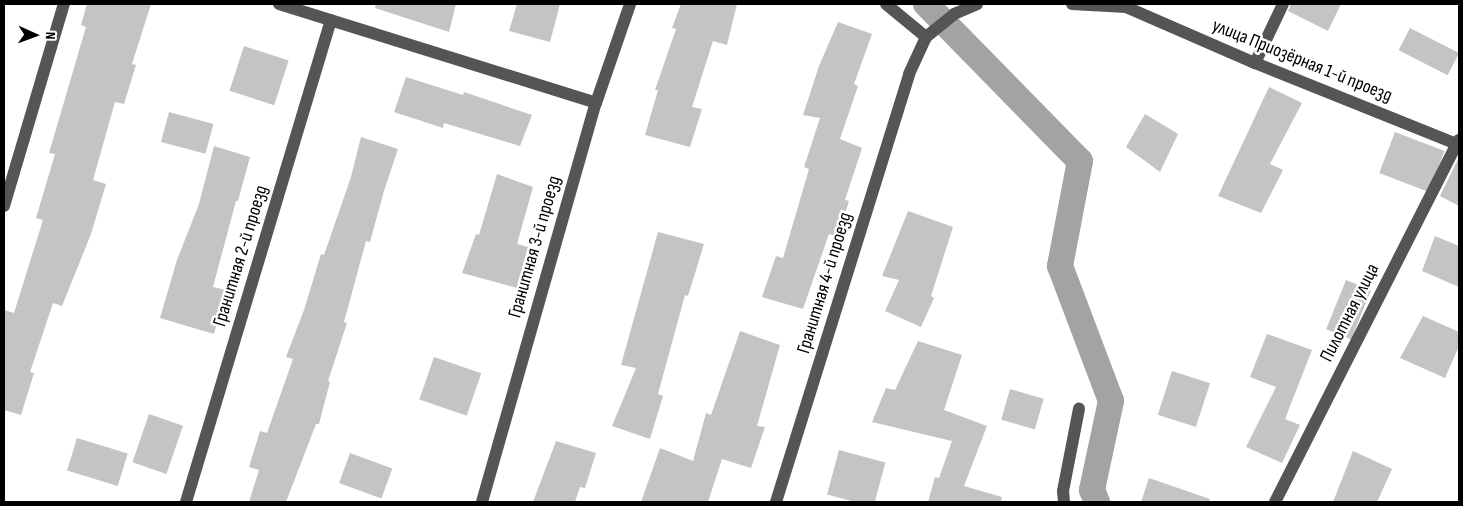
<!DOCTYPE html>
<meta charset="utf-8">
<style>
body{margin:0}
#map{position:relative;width:1463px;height:506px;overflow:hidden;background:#fff;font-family:"Sofia Sans Condensed",sans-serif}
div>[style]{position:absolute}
.canal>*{height:26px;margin:-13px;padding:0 13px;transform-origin:13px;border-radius:13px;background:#a3a3a3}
.building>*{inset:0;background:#c4c4c4;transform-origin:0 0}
.minor>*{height:12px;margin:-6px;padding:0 6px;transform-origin:6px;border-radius:6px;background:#555}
span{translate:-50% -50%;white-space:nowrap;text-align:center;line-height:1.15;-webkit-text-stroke:5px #fff;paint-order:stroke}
.street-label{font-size:19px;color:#000}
.frame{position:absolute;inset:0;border:5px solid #000;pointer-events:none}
.north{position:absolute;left:10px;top:10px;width:50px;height:50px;-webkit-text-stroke:4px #fff;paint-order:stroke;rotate:92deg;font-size:14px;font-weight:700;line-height:20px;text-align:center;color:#000}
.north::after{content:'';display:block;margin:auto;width:18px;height:22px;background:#000;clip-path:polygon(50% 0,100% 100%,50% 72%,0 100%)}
</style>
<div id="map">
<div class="canal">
<div style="left:926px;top:4px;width:220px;rotate:45.6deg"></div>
<div style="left:1080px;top:161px;width:107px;rotate:100.8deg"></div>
<div style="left:1060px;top:266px;width:144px;rotate:69.3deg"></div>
<div style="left:1111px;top:401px;width:91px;rotate:102.1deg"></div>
<div style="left:1092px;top:490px;width:13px;rotate:67deg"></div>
</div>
<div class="building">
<div style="clip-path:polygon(87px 4px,151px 4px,132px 64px,136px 65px,124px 104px,115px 102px,93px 180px,106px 184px,91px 234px,62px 306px,53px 303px,30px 372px,34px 373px,21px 415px,4px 410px,4px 310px,14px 313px,43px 220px,36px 218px,55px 154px,49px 153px,86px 27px,81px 25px)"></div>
<div style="clip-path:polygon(376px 4px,456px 4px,449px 32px,375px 8px)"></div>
<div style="clip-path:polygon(517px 4px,560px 4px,550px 42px,509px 31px)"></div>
<div style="clip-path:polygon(681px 4px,737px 4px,727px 45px,713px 41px,692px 107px,702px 109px,690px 147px,645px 135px,658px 90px,655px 90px,676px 29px,672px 28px)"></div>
<div style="clip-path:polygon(1291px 4px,1341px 4px,1328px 31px,1288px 11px)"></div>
<div style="clip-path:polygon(838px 22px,872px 34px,854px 84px,858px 86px,840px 139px,862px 148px,845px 200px,849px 201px,838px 237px,829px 234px,803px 309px,762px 297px,776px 256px,783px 258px,809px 169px,804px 167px,820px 118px,803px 115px,819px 66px)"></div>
<div style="left:1410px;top:28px;width:55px;height:25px;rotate:27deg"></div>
<div style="left:244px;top:46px;width:47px;height:47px;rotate:18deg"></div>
<div style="clip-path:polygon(406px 77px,463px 95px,464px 92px,532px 115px,520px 146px,444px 123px,443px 128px,394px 112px)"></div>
<div style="clip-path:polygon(1269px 87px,1302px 103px,1270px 164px,1283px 170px,1261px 213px,1218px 196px)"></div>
<div style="left:169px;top:112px;width:46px;height:31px;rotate:15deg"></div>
<div style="clip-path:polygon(1145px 114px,1178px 134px,1160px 172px,1126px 147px)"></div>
<div style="left:1395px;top:132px;width:53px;height:44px;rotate:21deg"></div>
<div style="clip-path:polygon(361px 137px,398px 149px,384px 191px,370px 242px,366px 241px,344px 322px,347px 323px,328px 381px,330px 382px,319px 424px,316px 424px,286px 502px,249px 502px,259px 470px,249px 467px,260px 431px,267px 433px,293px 359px,286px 357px,304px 310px,321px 254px,324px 255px,351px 177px)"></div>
<div style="clip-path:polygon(214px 146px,250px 157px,238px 201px,236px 201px,213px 287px,226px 290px,214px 334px,160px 318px,177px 260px,199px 204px)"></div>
<div style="clip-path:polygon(1459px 157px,1459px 206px,1440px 196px)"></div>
<div style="clip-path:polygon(497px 174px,533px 187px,517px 244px,528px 247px,517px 288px,462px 273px,476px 234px,479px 235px)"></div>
<div style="clip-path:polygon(908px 211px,953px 227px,931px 296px,934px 298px,921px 327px,885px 311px,899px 280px,882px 276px)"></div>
<div style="clip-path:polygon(658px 232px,704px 244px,688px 296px,685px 295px,658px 394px,663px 396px,650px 439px,612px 426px,636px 368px,621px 365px)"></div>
<div style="clip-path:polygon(1435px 236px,1459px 246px,1459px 287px,1422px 271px)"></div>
<div style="left:1346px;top:280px;width:27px;height:53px;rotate:22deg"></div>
<div style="clip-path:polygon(1423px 316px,1459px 332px,1459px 346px,1445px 378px,1400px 358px)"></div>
<div style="clip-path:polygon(740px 331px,780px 345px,757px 426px,765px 427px,751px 468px,722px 459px,708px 502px,641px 502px,660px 448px,693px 461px,706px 413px,711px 415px)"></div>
<div style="clip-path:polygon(1267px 334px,1312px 350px,1285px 419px,1300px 425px,1282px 463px,1246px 447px,1276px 387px,1250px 377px)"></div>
<div style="clip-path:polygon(918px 341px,962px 355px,944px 410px,987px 426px,964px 486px,1002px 497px,1001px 502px,928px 502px,935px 477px,939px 478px,952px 441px,872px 422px,886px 388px,895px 390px)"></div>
<div style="left:434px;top:357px;width:50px;height:45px;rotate:19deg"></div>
<div style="left:1172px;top:371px;width:40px;height:46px;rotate:18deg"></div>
<div style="left:1010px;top:389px;width:35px;height:32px;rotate:16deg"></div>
<div style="left:149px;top:414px;width:36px;height:51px;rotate:19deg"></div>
<div style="left:77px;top:438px;width:53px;height:34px;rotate:17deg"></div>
<div style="clip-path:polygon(556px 441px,596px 453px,585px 488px,580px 487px,575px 502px,533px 502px)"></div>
<div style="left:839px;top:450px;width:48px;height:46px;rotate:15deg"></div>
<div style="clip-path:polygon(1353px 451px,1392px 469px,1377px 502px,1333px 502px)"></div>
<div style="left:350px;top:453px;width:45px;height:32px;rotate:20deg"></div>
<div style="clip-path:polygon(1149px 478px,1210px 499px,1209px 502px,1141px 502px)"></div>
</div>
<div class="minor">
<div style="left:279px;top:4px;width:332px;rotate:17.3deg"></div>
<div style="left:886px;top:4px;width:52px;rotate:39.5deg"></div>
<div style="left:1072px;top:4px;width:54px;rotate:3.2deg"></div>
<div style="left:1126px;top:7px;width:141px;rotate:23.5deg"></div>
<div style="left:1255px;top:63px;width:220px;rotate:21.9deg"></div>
<div style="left:1255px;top:63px;width:65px;rotate:-64.6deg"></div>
<div style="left:4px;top:206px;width:211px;rotate:-73.5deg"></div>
<div style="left:186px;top:502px;width:503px;rotate:-73.26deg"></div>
<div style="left:482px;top:502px;width:415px;rotate:-74.1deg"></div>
<div style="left:596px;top:103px;width:105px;rotate:-71deg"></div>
<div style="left:776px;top:502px;width:448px;rotate:-72.7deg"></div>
<div style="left:909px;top:74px;width:41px;rotate:-65.3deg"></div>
<div style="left:926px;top:37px;width:36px;rotate:-39deg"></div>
<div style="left:954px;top:14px;width:25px;rotate:-23deg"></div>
<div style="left:1064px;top:502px;width:11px;rotate:-95deg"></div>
<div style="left:1063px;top:491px;width:84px;rotate:-79deg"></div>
<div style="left:1275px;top:502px;width:406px;rotate:-63.1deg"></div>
</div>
<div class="street-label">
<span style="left:1302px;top:61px;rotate:22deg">улица Приозёрная 1-й проезд</span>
<span style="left:535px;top:247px;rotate:-74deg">Гранитная 3-й проезд</span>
<span style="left:241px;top:256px;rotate:-73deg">Гранитная 2-й проезд</span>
<span style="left:825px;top:283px;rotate:-73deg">Гранитная 4-й проезд</span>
<span style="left:1350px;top:313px;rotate:-63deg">Пилотная улица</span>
</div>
<div class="frame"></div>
<div class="north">N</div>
</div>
